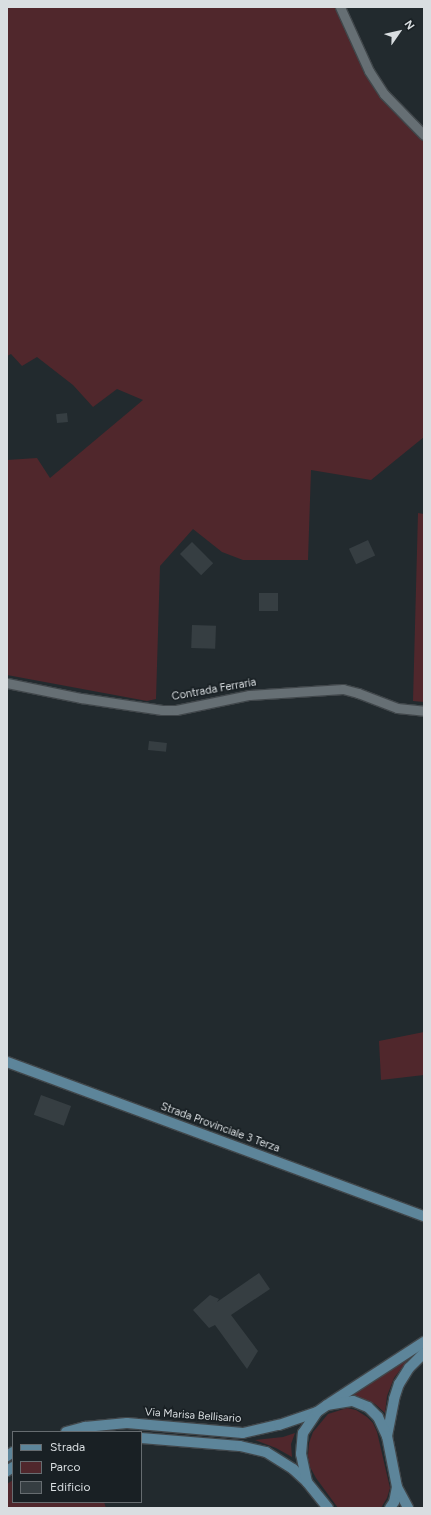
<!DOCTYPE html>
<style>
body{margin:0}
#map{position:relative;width:431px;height:1515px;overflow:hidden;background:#222a2e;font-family:Figtree,sans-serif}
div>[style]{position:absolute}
.green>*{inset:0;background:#50272c}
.building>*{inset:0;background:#363e42;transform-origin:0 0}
.roads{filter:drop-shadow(1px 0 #41474b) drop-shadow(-1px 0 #41474b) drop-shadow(0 1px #41474b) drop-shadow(0 -1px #41474b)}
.street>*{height:9px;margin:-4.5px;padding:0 4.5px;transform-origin:4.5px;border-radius:4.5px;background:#666f74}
.secondary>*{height:10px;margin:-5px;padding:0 5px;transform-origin:5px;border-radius:5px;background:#5d859a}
span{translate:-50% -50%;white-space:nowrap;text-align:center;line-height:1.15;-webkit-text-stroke:3.5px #192024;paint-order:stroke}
.street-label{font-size:11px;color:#d9dee1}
.frame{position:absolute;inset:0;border:8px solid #d9dee1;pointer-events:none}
.legend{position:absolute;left:12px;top:1431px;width:130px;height:72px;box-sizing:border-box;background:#192024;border:1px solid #666c70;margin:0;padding:5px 7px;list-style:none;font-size:12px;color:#d9dee1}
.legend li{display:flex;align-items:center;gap:8px;height:20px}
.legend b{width:20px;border:1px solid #666c70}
.north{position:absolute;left:379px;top:12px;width:40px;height:40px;-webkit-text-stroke:3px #192024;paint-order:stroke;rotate:56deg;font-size:11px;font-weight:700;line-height:16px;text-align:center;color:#d9dee1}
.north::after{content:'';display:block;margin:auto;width:14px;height:18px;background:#d9dee1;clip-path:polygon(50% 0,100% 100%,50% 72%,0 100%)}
</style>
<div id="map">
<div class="green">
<div style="clip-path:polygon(7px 7px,335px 7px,365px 74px,381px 98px,424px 142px,424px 437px,371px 480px,311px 470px,308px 560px,243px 560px,222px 552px,193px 529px,160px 566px,156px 699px,147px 701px,7px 675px,7px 460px,37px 458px,50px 478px,143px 400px,117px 389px,93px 407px,73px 385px,37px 357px,22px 366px,11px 354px,7px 356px)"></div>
<div style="clip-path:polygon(418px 513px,424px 514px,424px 702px,413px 701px)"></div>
<div style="clip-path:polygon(424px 1032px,424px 1075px,381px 1080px,379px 1041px)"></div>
<div style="clip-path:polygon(410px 1357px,394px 1378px,387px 1396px,385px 1413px,375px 1404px,351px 1394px)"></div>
<div style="clip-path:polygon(347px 1408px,356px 1410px,367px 1417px,373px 1423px,377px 1432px,390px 1488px,387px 1498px,381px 1508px,338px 1508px,316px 1478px,310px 1467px,308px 1456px,309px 1443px,313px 1432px,328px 1414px)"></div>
<div style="clip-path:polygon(295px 1433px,291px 1444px,292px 1457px,276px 1448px,255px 1440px,283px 1437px)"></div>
<div style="clip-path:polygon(13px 1480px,13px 1502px,104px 1502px,106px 1508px,7px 1508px,7px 1484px)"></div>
</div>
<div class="building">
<div style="left:67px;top:413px;width:9px;height:11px;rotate:84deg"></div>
<div style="left:368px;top:540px;width:17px;height:21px;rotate:65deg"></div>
<div style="left:192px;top:542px;width:30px;height:17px;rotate:45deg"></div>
<div style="left:259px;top:593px;width:19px;height:18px"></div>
<div style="left:192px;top:625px;width:24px;height:23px;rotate:2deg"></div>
<div style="left:149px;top:741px;width:18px;height:9px;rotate:6deg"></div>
<div style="left:41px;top:1095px;width:32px;height:21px;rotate:20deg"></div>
<div style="clip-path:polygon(259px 1273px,270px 1289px,231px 1315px,258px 1351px,247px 1369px,215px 1325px,209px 1328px,193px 1310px,210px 1295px,219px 1299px,217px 1302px)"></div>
</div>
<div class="roads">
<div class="street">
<div style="left:340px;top:7px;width:70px;rotate:65.6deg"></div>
<div style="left:369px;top:71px;width:27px;rotate:57deg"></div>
<div style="left:384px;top:94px;width:57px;rotate:45.7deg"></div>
<div style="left:7px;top:683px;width:76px;rotate:11.5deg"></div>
<div style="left:81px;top:698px;width:82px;rotate:8.4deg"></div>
<div style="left:162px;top:710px;width:14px"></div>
<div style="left:176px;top:710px;width:75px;rotate:-11.6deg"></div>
<div style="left:249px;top:695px;width:94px;rotate:-3.7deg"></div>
<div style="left:343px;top:689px;width:16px;rotate:15deg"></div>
<div style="left:358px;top:693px;width:42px;rotate:21deg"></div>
<div style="left:397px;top:708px;width:27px;rotate:6deg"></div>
</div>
<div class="secondary">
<div style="left:7px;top:1062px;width:445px;rotate:20.3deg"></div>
<div style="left:330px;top:1403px;width:112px;rotate:-33deg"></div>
<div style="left:66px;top:1432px;width:20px;rotate:-15deg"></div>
<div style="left:85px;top:1427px;width:42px;rotate:-5.4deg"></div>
<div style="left:127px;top:1423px;width:116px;rotate:4.9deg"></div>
<div style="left:243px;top:1433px;width:37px;rotate:-13deg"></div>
<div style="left:279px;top:1425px;width:40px;rotate:-18.9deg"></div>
<div style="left:387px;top:1436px;width:38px;rotate:-79deg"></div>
<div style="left:394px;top:1399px;width:16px;rotate:-72deg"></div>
<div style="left:399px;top:1384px;width:19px;rotate:-58deg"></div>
<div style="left:409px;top:1368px;width:21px;rotate:-45deg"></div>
<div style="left:141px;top:1438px;width:99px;rotate:4.6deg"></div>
<div style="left:240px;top:1446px;width:27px;rotate:13deg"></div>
<div style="left:266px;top:1452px;width:32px;rotate:32deg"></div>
<div style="left:293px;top:1469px;width:19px;rotate:43deg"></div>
<div style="left:7px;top:1456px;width:7px;rotate:-34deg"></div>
<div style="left:7px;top:1471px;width:7px;rotate:-34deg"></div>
<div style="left:397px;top:1487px;width:24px;rotate:62deg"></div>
<div style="left:328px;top:1508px;width:33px;rotate:-129deg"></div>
<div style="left:307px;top:1482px;width:29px;rotate:-102deg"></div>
<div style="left:301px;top:1454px;width:21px;rotate:-85deg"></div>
<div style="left:303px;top:1433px;width:25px;rotate:-56deg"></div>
<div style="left:317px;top:1412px;width:12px;rotate:-35deg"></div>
<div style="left:327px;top:1405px;width:26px;rotate:-9deg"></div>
<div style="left:353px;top:1401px;width:16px;rotate:22deg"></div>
<div style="left:368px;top:1407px;width:14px;rotate:45deg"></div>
<div style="left:378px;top:1417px;width:21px;rotate:65deg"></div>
<div style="left:387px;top:1436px;width:52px;rotate:78.9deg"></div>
<div style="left:397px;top:1487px;width:15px;rotate:101deg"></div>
<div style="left:394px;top:1502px;width:7px;rotate:124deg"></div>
</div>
</div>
<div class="street-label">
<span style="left:214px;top:690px;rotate:-10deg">Contrada Ferraria</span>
<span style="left:220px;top:1128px;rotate:20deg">Strada Provinciale 3 Terza</span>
<span style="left:193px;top:1416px;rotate:4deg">Via Marisa Bellisario</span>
</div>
<div class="frame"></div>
<ul class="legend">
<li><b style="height:5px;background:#5d859a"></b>Strada</li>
<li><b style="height:11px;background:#50272c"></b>Parco</li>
<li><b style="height:11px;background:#363e42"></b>Edificio</li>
</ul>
<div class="north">N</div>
</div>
